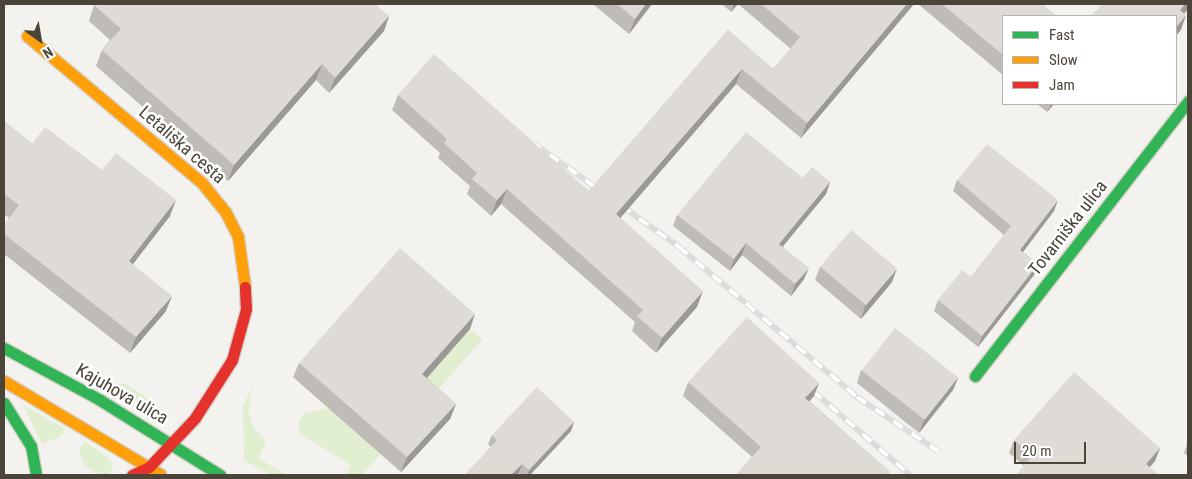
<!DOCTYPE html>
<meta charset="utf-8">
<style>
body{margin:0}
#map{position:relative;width:1192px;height:479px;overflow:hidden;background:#f4f2ee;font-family:"Roboto Condensed",sans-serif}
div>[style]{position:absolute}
.green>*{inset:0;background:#e1eecf}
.roads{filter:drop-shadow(1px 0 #d3cfc5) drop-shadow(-1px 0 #d3cfc5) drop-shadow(0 1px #d3cfc5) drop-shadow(0 -1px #d3cfc5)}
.fast>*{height:11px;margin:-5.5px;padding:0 5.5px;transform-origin:5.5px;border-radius:5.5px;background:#30b455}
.slow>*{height:11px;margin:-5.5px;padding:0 5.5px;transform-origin:5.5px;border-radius:5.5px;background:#ff9f0a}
.jam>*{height:11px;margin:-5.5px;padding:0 5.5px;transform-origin:5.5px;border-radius:5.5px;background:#e5322d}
.rail>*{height:5.5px;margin-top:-2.75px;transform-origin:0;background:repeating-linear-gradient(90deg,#fff 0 11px,#dbdbda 0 22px);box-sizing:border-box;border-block:1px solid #dbdbda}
.wall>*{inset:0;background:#bfbcb8}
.shaded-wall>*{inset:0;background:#9b9996}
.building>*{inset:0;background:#dedbd6;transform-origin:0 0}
span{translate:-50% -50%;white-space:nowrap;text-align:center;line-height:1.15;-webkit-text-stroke:5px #fff;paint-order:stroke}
.street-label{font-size:18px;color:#4b4439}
.frame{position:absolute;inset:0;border:5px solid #4b4439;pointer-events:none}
.legend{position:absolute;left:1002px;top:15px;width:175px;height:90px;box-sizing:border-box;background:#fff;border:1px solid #b7b4b0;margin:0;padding:6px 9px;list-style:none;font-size:15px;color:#4b4439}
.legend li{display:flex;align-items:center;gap:10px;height:25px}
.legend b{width:25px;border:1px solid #b7b4b0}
.north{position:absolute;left:15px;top:15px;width:50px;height:50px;-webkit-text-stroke:4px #fff;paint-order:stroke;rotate:148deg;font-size:14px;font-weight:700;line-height:20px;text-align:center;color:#4b4439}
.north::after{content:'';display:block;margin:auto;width:18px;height:22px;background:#4b4439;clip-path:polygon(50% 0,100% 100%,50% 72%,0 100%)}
.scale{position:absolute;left:1014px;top:442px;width:72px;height:22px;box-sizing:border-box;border:2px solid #4b4439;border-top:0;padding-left:6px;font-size:15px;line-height:18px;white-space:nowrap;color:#4b4439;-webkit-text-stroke:4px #fff;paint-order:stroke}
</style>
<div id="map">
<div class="green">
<div style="clip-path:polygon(470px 329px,483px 339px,362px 475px,346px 475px,351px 465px,299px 433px,298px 422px,303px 414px,328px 408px)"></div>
<div style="clip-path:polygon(119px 384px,126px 384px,155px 403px,153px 405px,142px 402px,115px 388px)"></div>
<div style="clip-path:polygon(253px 385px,248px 411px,252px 425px,266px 442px,258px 458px,286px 475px,270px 475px,244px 460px,243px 406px)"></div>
<div style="clip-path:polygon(23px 405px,65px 429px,61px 436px,42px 444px)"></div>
<div style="clip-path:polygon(84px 441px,110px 459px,113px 465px,109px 475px,99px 475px,84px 465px,79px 451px)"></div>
</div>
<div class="roads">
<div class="fast">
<div style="left:4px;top:348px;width:109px;rotate:28.4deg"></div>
<div style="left:100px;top:400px;width:142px;rotate:32deg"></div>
<div style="left:975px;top:376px;width:348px;rotate:-52.2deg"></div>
<div style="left:4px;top:403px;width:51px;rotate:57.9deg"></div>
<div style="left:31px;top:446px;width:29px;rotate:80deg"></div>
</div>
<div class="slow">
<div style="left:27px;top:36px;width:229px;rotate:40deg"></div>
<div style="left:202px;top:183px;width:38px;rotate:51deg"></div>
<div style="left:226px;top:213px;width:27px;rotate:63deg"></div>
<div style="left:238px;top:237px;width:50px;rotate:82deg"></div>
<div style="left:4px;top:381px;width:182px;rotate:30.8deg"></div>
</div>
<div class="jam">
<div style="left:132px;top:475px;width:19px;rotate:-25deg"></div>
<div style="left:149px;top:467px;width:67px;rotate:-46.8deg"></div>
<div style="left:195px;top:418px;width:69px;rotate:-57.5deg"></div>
<div style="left:232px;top:360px;width:53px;rotate:-74.6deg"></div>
<div style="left:246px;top:309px;width:22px;rotate:-93deg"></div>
</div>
</div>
<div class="rail">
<div style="left:532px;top:142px;width:181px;rotate:35.5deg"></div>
<div style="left:679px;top:247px;width:233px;rotate:40.1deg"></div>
<div style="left:857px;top:397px;width:97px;rotate:33.7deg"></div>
<div style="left:813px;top:391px;width:128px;rotate:40.9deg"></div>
</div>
<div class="wall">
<div style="clip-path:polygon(593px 4px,652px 4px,629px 34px)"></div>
<div style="clip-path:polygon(722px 4px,914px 4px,801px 138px,736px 84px,620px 218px,697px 307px,656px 353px,632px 331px,635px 322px,501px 204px,491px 216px,467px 194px,470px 186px,438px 158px,440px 153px,392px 110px,398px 95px,589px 191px,728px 30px,773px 69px,791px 49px,738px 4px,731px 12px)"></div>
<div style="clip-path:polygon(918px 4px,1042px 4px,1003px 16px,1003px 75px)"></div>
<div style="clip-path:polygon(94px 5px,389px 16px,384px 31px,329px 93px,316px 80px,228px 181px,96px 66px,102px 50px,110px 40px,89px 21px)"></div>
<div style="clip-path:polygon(1037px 104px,1054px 104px,1047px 112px)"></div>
<div style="clip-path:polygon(4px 121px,32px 144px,102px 170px,170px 216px,133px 264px,166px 311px,130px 353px,4px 254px,4px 225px,9px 218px,4px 214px)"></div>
<div style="clip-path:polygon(957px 180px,1054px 211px,1023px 252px,1038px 264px,1034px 275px,978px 347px,934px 311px,938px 300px,971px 277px,1004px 235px,953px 191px)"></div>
<div style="clip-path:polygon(830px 182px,826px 194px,783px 246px,804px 279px,791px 296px,742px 255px,730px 271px,673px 226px,677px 215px)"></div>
<div style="clip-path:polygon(820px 267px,892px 282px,861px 319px,815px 280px)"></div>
<div style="clip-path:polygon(470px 329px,427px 378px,456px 404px,450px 419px,401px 472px,293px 377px,299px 363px)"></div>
<div style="clip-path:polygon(861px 370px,958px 378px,953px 390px,919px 433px,857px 383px)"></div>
<div style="clip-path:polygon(688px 382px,814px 396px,809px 401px,889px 471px,888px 475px,736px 475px,752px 457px,683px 396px)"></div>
<div style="clip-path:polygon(574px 422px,571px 431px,530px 475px,522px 475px,519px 473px,517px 475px,465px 475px,491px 447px,488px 444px,492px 435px)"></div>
<div style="clip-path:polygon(1014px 440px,1160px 448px,1155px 461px,1150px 467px,1024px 466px,1009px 453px)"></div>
<div style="clip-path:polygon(1188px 442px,1188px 456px,1184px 453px)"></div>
</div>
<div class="shaded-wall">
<div style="clip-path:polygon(646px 4px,652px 4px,629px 34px,635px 19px)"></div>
<div style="clip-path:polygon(734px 4px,738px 4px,731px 12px)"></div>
<div style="clip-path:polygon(907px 4px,914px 4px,801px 138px,807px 123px)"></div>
<div style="clip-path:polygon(1185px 4px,1188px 4px,1188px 9px,1176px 24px,1180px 10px)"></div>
<div style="clip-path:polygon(1186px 15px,1181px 30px,1176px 36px,1176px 27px)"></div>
<div style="clip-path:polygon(389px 16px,384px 31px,329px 93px,335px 78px)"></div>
<div style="clip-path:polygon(322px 64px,316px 80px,228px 181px,234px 165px)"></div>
<div style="clip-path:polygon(742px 69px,736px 84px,610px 230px,616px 214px)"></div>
<div style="clip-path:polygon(1051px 104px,1054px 104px,1047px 112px)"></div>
<div style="clip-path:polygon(830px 182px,826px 194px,775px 256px,779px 244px)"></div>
<div style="clip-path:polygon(507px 189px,501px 204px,491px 216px,497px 200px)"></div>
<div style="clip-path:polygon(176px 200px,170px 216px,123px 277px,129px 261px)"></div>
<div style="clip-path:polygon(1058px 200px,1054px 211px,1016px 261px,1020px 250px)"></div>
<div style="clip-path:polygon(746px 243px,742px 255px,730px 271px,734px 259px)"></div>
<div style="clip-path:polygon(1038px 264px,1034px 275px,978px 347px,982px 336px)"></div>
<div style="clip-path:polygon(809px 268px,804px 279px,791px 296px,795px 284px)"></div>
<div style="clip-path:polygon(897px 269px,892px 282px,861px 319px,865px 306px)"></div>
<div style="clip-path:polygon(703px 291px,697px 307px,656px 353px,662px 338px)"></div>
<div style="clip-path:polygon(172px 296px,166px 311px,130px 353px,136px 337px)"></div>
<div style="clip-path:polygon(475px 314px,470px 329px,417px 389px,422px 374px)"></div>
<div style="clip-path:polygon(958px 378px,953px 390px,919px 433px,924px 420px)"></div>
<div style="clip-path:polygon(819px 383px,814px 396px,801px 411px,805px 398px)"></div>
<div style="clip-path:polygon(456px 404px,450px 419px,401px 472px,407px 457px)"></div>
<div style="clip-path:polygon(574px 422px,571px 431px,530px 475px,527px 475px,529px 470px)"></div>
<div style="clip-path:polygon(1160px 448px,1155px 461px,1143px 475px,1146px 464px)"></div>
<div style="clip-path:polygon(522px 464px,519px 473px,517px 475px,511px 475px)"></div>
</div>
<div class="building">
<div style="clip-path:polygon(96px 4px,375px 4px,389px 16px,335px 78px,322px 64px,234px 165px,102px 50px,121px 29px,94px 5px)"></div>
<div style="clip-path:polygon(617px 4px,646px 4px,635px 19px)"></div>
<div style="clip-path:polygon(761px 4px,907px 4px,807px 123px,742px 69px,616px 214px,703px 291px,662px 338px,637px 316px,643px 310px,507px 189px,497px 200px,472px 179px,477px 173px,444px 143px,447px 139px,398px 95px,434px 54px,589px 191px,728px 30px,773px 69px,800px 37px)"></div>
<div style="clip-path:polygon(942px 4px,1042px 4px,1057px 16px,1003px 16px,1003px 55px)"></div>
<div style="clip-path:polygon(1102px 4px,1185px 4px,1180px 10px,1186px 15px,1176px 27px,1176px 16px,1091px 16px)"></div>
<div style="clip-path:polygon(4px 121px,32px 144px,45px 127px,102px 170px,116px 153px,176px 200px,129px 261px,172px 296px,136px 337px,4px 234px,4px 225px,19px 205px,4px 194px)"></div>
<div style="clip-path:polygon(746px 132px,803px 178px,812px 167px,830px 182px,779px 244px,809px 268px,795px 284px,746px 243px,734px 259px,677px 215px)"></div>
<div style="clip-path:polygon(987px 144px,1058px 200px,1020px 250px,1038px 264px,982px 336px,938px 300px,962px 270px,971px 277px,1011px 226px,957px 180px)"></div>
<div style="left:851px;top:230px;width:60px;height:48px;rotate:40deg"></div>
<div style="clip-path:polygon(400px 248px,475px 314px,422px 374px,456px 404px,407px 457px,299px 363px)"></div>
<div style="clip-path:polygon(747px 317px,819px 383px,805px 398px,889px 471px,886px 475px,736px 475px,761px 447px,688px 382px)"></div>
<div style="left:895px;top:328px;width:80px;height:54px;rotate:38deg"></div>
<div style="clip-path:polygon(1074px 372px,1160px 448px,1146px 464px,1159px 475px,1016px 475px,1032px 456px,1014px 440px)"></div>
<div style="clip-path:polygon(537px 387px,574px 422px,529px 470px,522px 464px,511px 475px,465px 475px,497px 440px,492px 435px)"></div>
</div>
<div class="street-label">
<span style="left:182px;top:145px;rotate:41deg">Letališka cesta</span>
<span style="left:1068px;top:228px;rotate:-52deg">Tovarniška ulica</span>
<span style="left:122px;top:394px;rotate:30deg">Kajuhova ulica</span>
</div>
<div class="frame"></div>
<ul class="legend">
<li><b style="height:6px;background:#30b455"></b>Fast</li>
<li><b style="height:6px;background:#ff9f0a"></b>Slow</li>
<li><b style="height:6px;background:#e5322d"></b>Jam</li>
</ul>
<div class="north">N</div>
<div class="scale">20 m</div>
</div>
